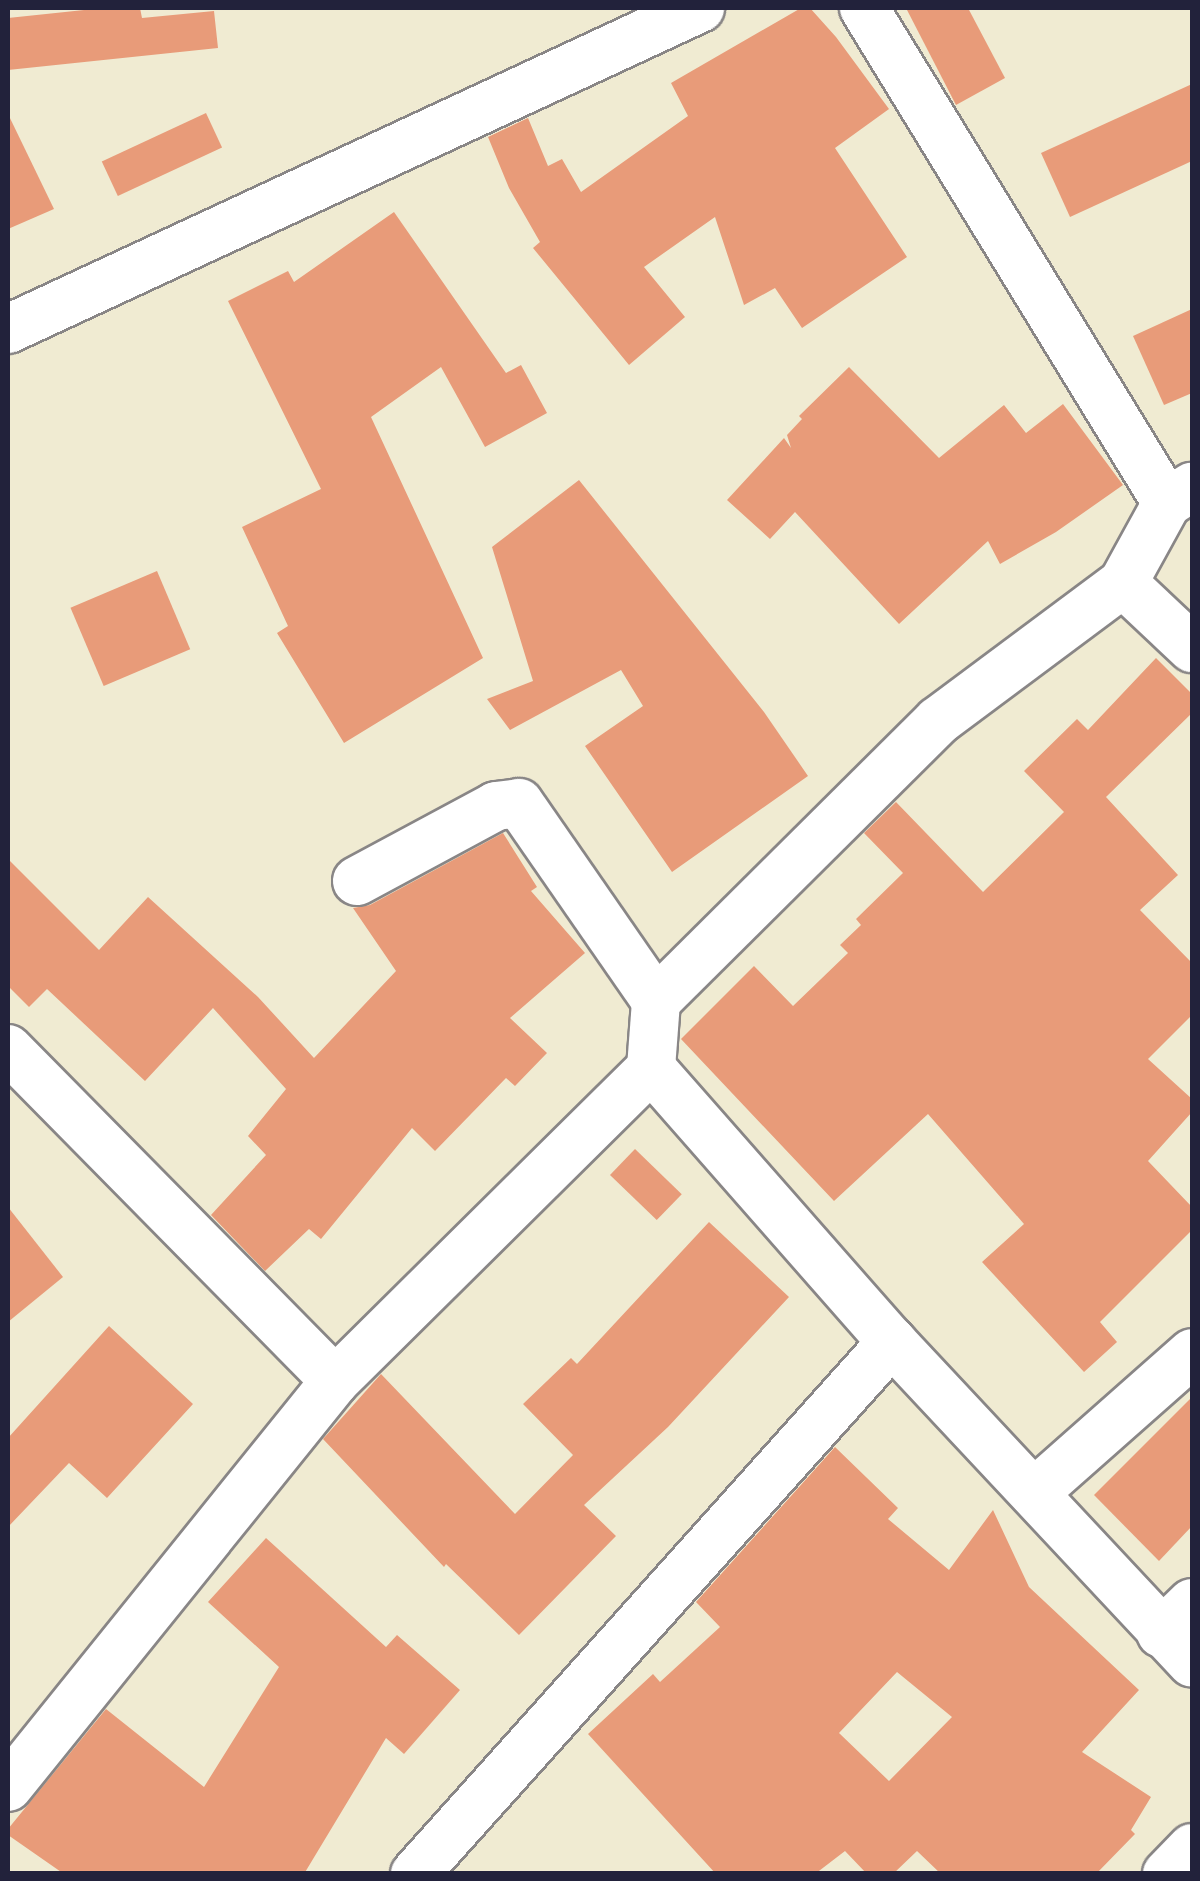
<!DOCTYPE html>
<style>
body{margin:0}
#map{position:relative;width:1200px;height:1881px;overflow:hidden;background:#f0ebd2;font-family:"Libre Caslon Text",serif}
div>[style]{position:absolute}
.building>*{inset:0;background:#e89b79;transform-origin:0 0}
.roads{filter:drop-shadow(2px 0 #898686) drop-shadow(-2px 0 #898686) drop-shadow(0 2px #898686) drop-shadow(0 -2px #898686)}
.minor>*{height:48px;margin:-24px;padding:0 24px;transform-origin:24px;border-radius:24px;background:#fff}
span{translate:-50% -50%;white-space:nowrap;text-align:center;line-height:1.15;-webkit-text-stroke:8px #fdfcf7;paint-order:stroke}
.frame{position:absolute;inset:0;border:10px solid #22223b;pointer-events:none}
</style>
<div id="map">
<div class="building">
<div style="clip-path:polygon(103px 8px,140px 8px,142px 18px,214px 11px,218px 48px,8px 70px,8px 18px)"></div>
<div style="clip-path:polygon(801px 8px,810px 8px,836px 37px,889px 109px,835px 148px,907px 257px,802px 328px,775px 288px,744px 305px,715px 217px,644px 267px,685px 317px,629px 365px,533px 248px,540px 242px,509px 188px,488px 137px,528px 118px,548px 166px,562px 159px,581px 192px,688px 116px,671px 83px)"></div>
<div style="clip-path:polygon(906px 8px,968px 8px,1005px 78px,956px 105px)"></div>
<div style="clip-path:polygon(1192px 84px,1192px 161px,1070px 217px,1041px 153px)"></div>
<div style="left:206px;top:113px;width:38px;height:115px;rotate:65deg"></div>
<div style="clip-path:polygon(8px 114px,54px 209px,8px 229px)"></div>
<div style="clip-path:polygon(394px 212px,506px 373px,521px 365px,547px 413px,485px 447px,441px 367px,371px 417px,483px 658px,344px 743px,277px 633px,288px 626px,242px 527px,321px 489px,228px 301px,288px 271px,294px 282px)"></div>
<div style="clip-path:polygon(1192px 309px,1192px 393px,1164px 405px,1133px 336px)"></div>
<div style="clip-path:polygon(849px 367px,939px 458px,1004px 405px,1026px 433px,1063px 404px,1123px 485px,1056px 532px,1000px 564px,988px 541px,899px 624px,795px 512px,770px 539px,727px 500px,784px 438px,791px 448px,787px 435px,802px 419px,799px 416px)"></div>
<div style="clip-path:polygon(579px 480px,764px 712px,808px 776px,672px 872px,585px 746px,643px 706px,621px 670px,510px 730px,487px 699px,533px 681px,492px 547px)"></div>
<div style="left:157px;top:571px;width:85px;height:94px;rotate:67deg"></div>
<div style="clip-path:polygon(1156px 658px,1192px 694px,1192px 713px,1106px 797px,1178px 875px,1140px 910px,1192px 963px,1192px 1015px,1148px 1059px,1192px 1099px,1192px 1112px,1148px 1161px,1192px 1207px,1192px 1230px,1100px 1322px,1117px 1342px,1084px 1372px,982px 1262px,1024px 1224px,928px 1114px,834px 1201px,681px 1039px,754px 966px,793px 1006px,848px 953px,840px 945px,861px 925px,856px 919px,903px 873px,864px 833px,896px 802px,983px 892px,1064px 812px,1024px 771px,1077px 719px,1088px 730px)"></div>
<div style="clip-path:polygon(503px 833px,537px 887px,531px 891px,585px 953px,510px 1018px,547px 1053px,515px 1086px,506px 1078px,435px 1151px,412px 1128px,321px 1239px,309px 1229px,265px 1271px,211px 1215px,266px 1155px,248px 1136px,286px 1089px,213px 1008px,145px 1081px,47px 989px,29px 1007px,8px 986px,8px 859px,99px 950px,148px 897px,258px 997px,314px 1058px,396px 971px,353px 908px,370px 905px)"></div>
<div style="left:635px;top:1149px;width:65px;height:36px;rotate:44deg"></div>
<div style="clip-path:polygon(8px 1207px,63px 1277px,8px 1322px)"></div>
<div style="clip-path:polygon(709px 1222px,789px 1297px,668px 1427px,584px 1505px,616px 1536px,519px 1635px,446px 1564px,444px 1567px,323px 1439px,381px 1374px,515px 1514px,573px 1455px,523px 1404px,571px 1358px,577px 1364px)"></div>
<div style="clip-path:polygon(109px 1326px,193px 1404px,107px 1498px,69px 1463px,8px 1527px,8px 1438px)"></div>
<div style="clip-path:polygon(1192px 1397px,1192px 1526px,1159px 1561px,1094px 1495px)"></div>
<div style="clip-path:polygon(evenodd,835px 1447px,898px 1508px,888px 1519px,949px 1570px,993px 1510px,1029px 1587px,1139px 1690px,1082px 1752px,1151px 1797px,1131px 1830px,1135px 1834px,1096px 1874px,941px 1874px,917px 1851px,893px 1874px,867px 1874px,845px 1851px,815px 1874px,716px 1874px,588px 1734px,653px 1674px,660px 1682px,720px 1627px,696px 1602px,835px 1447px,897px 1672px,952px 1717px,889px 1781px,839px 1733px,897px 1672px)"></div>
<div style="clip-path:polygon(266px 1538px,386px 1647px,397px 1635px,460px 1690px,404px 1754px,386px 1738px,304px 1874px,64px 1874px,8px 1835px,8px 1829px,106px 1709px,204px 1787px,279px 1667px,208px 1602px)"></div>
</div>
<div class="roads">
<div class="minor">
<div style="left:864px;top:8px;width:580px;rotate:58.53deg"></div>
<div style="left:8px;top:329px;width:763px;rotate:-24.89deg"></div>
<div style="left:1123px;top:583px;width:95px;rotate:43.3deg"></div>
<div style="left:357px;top:881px;width:158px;rotate:-28.3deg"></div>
<div style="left:496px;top:806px;width:23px;rotate:-7deg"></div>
<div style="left:519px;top:803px;width:241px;rotate:55.3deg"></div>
<div style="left:8px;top:1049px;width:466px;rotate:45.4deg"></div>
<div style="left:651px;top:1068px;width:365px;rotate:48.7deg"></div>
<div style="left:892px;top:1342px;width:439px;rotate:46.9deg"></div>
<div style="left:1034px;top:1493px;width:211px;rotate:-41.5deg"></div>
<div style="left:1161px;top:1633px;width:43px;rotate:-44.1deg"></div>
<div style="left:8px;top:1787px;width:521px;rotate:-51.15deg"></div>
<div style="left:335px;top:1381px;width:445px;rotate:-44.7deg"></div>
<div style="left:651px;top:1068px;width:67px;rotate:-85.7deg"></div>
<div style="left:656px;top:1001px;width:397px;rotate:-44.8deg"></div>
<div style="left:938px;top:721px;width:231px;rotate:-36.7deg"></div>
<div style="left:1123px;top:583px;width:91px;rotate:-61.2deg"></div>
<div style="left:1167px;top:503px;width:30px;rotate:-33deg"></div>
<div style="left:415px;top:1874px;width:715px;rotate:-48.12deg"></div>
<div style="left:1167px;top:1874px;width:36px;rotate:-46deg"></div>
</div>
</div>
<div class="frame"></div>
</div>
